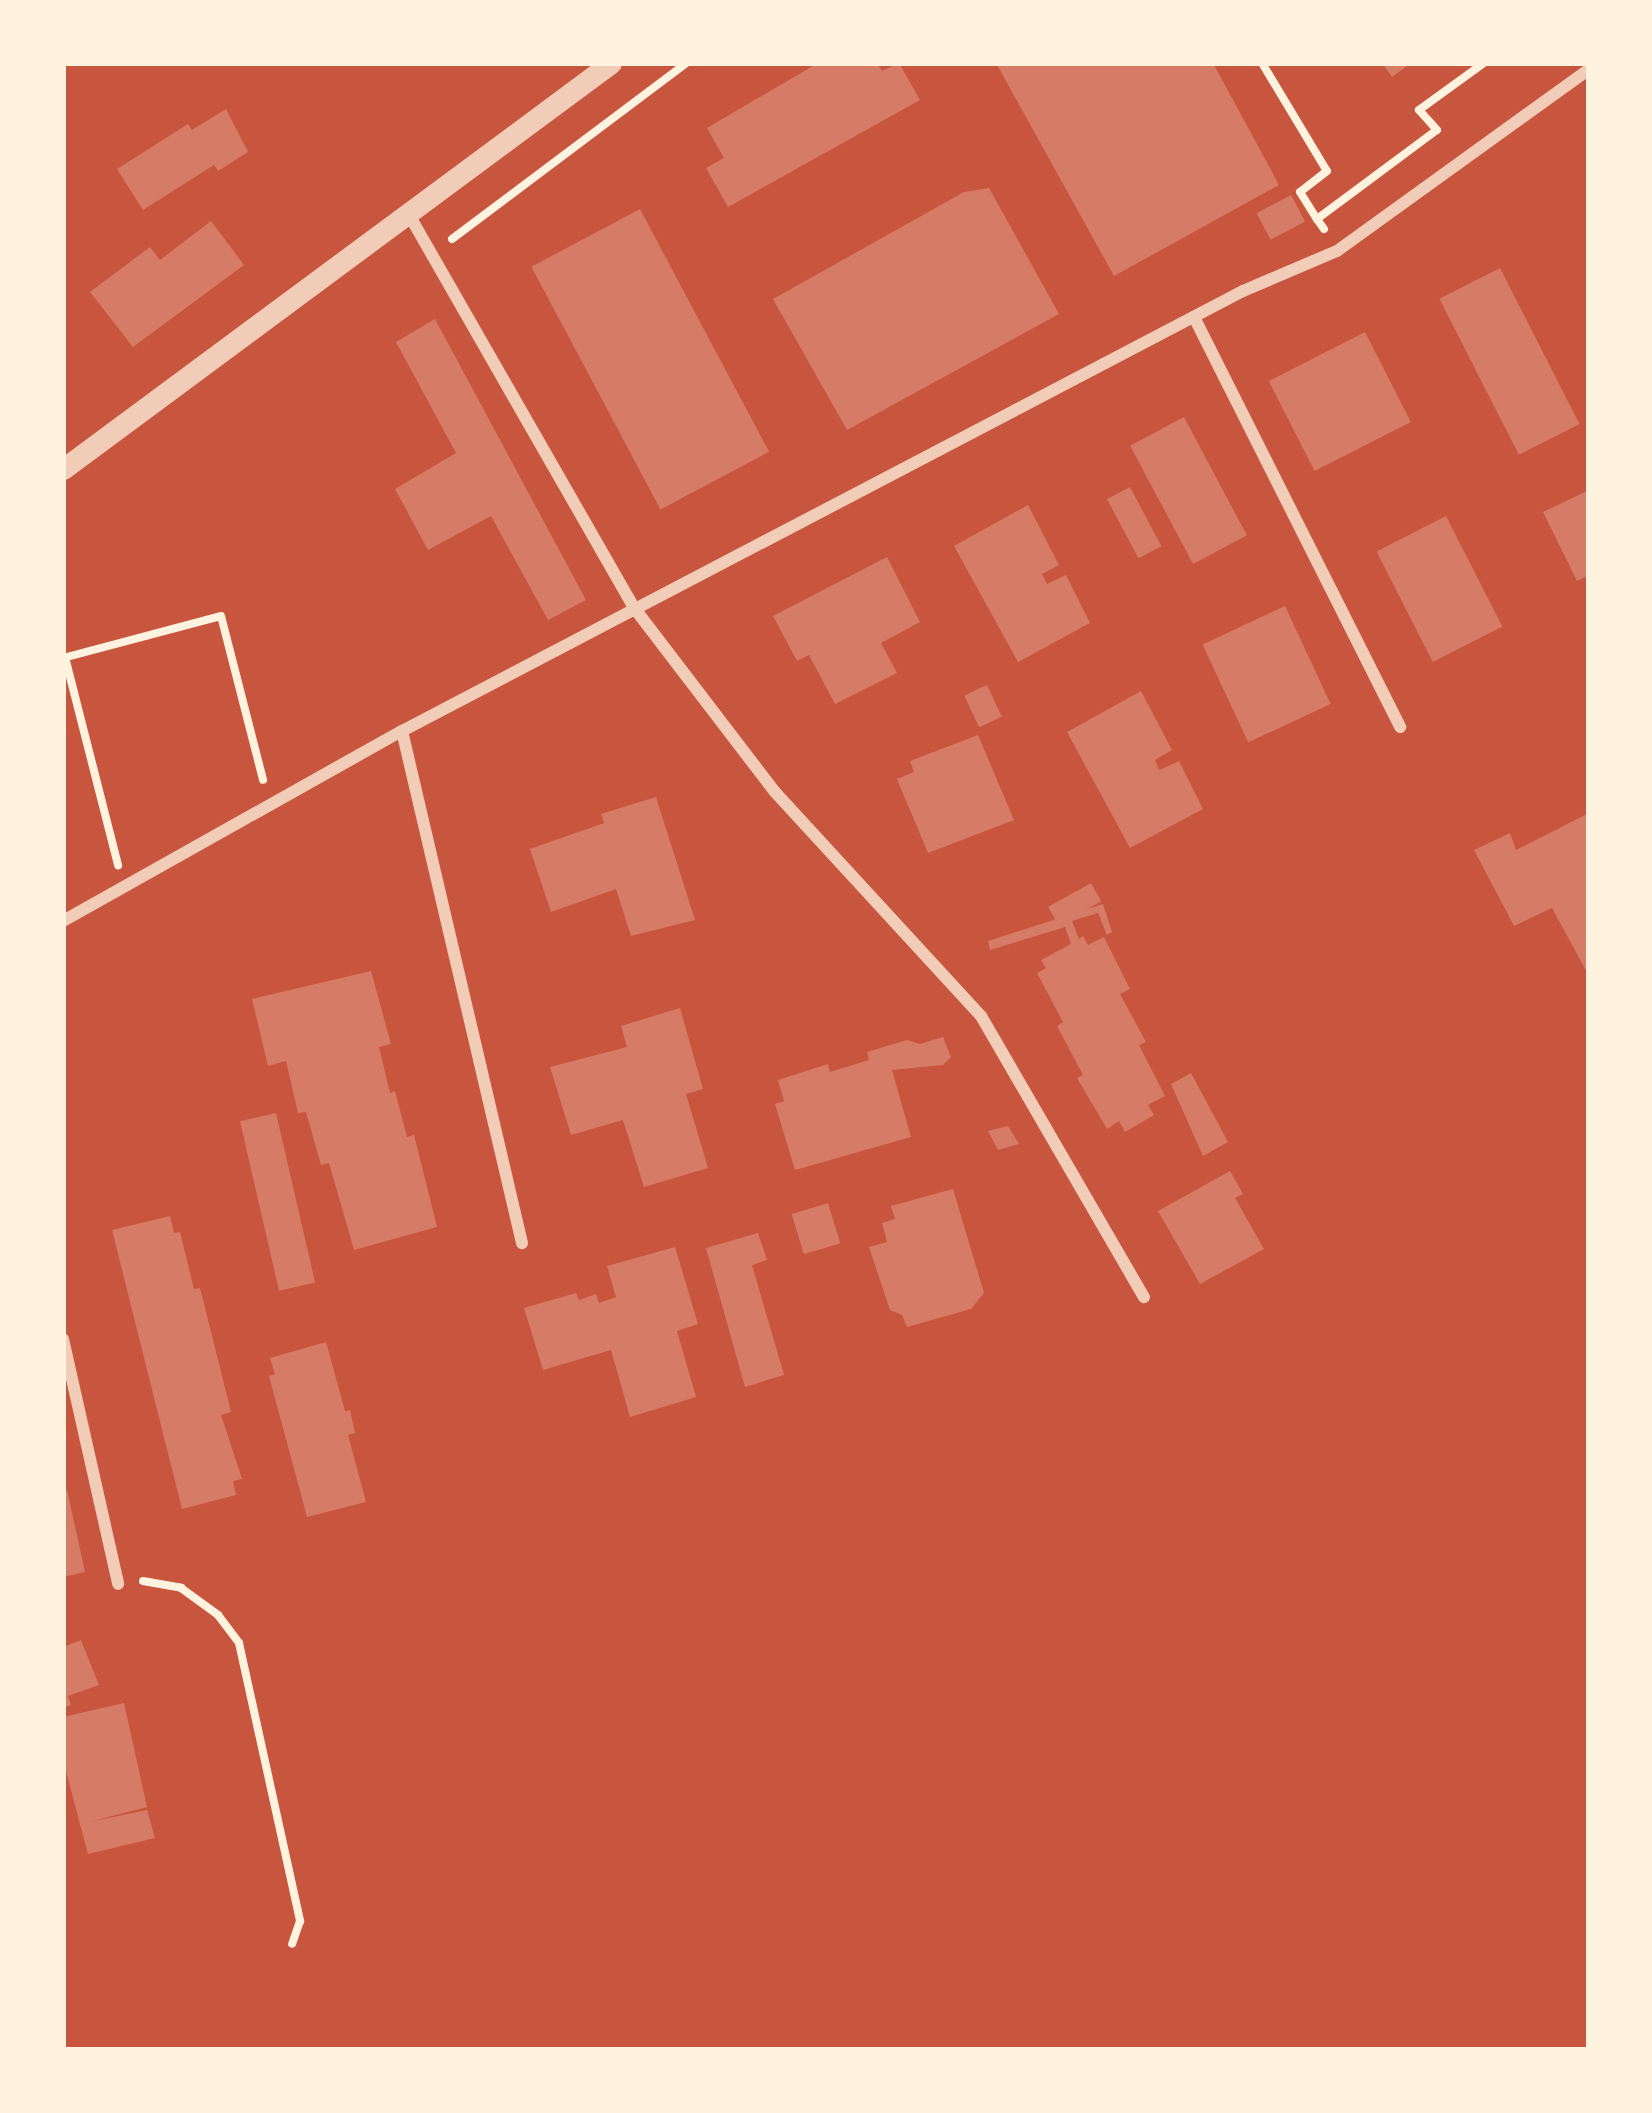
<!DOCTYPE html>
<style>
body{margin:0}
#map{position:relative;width:1652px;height:2113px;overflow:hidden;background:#c8553d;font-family:Merriweather,serif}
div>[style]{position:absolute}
.building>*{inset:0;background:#d67c66;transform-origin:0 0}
.path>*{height:8px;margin:-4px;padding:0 4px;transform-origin:4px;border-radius:4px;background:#fff3e0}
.minor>*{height:12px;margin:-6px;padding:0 6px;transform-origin:6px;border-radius:6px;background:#f1ccb7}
.tertiary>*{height:21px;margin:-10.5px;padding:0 10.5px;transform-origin:10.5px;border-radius:10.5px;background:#f1ccb7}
span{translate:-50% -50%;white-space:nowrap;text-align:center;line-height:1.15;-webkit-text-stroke:12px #fff3e0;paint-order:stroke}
.frame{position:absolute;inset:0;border:66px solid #fff3e0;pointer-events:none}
</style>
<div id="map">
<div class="building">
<div style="clip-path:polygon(818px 63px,877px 63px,882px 71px,899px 63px,920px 100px,728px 207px,706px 168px,724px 158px,707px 128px)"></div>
<div style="clip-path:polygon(996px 63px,1213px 63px,1279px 185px,1114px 276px)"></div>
<div style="clip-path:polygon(1382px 63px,1411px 63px,1392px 77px)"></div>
<div style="clip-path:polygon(226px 109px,248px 152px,218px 171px,214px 165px,143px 210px,117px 169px,188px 124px,192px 130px)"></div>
<div style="clip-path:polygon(989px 188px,1059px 314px,847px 430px,773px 299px,964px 192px)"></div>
<div style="left:1291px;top:195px;width:30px;height:39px;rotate:62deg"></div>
<div style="left:640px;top:209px;width:275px;height:123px;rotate:62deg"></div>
<div style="clip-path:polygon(211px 221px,244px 265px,133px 347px,90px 292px,150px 247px,160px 260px)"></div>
<div style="left:1500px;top:268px;width:175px;height:68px;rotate:63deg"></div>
<div style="clip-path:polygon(435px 319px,586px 600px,548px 620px,491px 516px,428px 550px,395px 489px,456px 453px,396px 342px)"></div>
<div style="left:1365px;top:332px;width:101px;height:108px;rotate:63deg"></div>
<div style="left:1184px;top:417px;width:134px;height:61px;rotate:62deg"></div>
<div style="left:1130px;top:487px;width:67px;height:26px;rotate:62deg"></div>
<div style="clip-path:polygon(1589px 490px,1589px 575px,1577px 581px,1543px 512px)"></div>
<div style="clip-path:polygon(1028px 505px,1059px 565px,1042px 574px,1047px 584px,1066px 575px,1090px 623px,1018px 662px,954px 546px)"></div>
<div style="left:1446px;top:516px;width:124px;height:78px;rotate:63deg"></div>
<div style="clip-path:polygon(887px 557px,920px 622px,881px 643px,897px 673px,835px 704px,809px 655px,797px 661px,773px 616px)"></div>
<div style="left:1285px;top:606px;width:108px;height:91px;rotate:65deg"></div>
<div style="left:987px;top:685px;width:35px;height:25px;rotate:65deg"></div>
<div style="clip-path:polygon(1141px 691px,1172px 750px,1155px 760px,1159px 770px,1179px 761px,1203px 809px,1130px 848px,1067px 732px)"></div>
<div style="clip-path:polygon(978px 735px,1014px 820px,928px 853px,897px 779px,914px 772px,910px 761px)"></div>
<div style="clip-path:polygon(656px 797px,695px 920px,631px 936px,616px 889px,551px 912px,530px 849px,604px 823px,601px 814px)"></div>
<div style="clip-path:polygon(1589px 813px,1589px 976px,1552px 908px,1514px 926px,1474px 850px,1510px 833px,1516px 850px)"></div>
<div style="left:1091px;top:883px;width:21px;height:49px;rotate:61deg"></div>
<div style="clip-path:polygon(1103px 904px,1112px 932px,1107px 935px,1098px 913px,1072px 921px,1079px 939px,1083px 936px,1088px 945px,1104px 937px,1130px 989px,1120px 994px,1146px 1042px,1139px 1045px,1165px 1096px,1148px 1105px,1154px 1115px,1125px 1132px,1119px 1121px,1107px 1129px,1077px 1078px,1083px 1075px,1057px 1026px,1063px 1022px,1037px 973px,1046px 968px,1041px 960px,1071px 944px,1065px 927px,990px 950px,988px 941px)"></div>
<div style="clip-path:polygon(371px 971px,391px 1044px,379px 1047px,390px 1093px,395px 1091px,407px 1137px,414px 1135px,437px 1227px,354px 1250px,329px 1163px,321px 1165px,306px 1112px,298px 1113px,286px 1061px,268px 1066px,252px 999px)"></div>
<div style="clip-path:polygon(680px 1008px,703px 1089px,686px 1094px,708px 1168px,644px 1187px,623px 1120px,571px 1135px,550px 1067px,627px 1047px,621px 1026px)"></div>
<div style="clip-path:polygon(943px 1037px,951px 1057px,943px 1065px,892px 1070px,911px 1137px,795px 1170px,775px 1104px,784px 1101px,778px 1080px,828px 1064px,830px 1072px,869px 1060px,867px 1052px,907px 1040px,920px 1044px)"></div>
<div style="clip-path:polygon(1191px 1073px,1228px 1142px,1203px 1156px,1171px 1084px)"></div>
<div style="left:276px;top:1113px;width:174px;height:37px;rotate:77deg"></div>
<div style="clip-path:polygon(1008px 1126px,1019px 1144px,998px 1150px,988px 1131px)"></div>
<div style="clip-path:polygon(1230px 1171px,1243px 1194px,1235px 1198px,1264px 1249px,1200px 1284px,1158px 1211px)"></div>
<div style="clip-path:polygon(953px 1189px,984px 1293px,971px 1309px,907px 1327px,902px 1315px,890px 1310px,869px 1247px,887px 1242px,882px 1223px,895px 1219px,891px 1206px)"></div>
<div style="left:828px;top:1203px;width:42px;height:38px;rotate:73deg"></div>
<div style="clip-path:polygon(170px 1216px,174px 1233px,180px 1232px,194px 1289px,200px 1288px,231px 1412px,221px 1415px,242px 1479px,233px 1481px,236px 1495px,182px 1509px,112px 1230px)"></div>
<div style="clip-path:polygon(758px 1233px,767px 1260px,752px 1265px,784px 1375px,745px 1387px,706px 1248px)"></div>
<div style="clip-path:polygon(675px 1247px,698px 1324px,677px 1331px,696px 1397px,630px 1417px,611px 1350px,543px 1370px,524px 1308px,576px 1293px,579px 1300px,596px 1294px,599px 1303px,616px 1297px,607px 1266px)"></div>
<div style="clip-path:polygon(326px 1342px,345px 1411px,350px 1410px,355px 1433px,348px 1435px,366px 1502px,307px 1517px,269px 1376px,275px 1374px,270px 1358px)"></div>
<div style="clip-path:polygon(67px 1490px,85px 1572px,63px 1577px,63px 1491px)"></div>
<div style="clip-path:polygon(81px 1640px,99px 1685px,68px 1696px,71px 1705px,63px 1708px,63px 1647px)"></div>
<div style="clip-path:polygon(124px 1703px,147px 1807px,89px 1822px,147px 1810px,155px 1838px,88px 1854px,63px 1760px,63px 1717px)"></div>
</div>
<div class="path">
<div style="left:1262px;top:63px;width:126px;rotate:59deg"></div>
<div style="left:1327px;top:171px;width:34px;rotate:142deg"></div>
<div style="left:1300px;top:192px;width:32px;rotate:58deg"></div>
<div style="left:1324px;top:229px;width:12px;rotate:-125deg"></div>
<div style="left:1317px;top:219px;width:149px;rotate:-36.6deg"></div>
<div style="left:1437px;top:130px;width:27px;rotate:-132deg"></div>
<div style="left:1419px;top:110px;width:80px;rotate:-35.9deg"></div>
<div style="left:452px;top:239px;width:293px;rotate:-36.9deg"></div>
<div style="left:65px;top:657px;width:215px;rotate:75.7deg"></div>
<div style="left:63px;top:658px;width:163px;rotate:-14.9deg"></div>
<div style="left:221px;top:616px;width:169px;rotate:75.6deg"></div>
<div style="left:143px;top:1581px;width:39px;rotate:10deg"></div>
<div style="left:181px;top:1588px;width:46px;rotate:36.1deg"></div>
<div style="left:218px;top:1615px;width:35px;rotate:53deg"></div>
<div style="left:239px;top:1643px;width:285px;rotate:77.6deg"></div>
<div style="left:300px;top:1921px;width:24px;rotate:109deg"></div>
</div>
<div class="minor">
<div style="left:408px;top:213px;width:456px;rotate:60.2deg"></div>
<div style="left:635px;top:609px;width:230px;rotate:52.6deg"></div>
<div style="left:775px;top:792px;width:304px;rotate:47.4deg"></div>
<div style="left:981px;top:1016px;width:325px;rotate:59.9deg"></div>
<div style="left:1194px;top:317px;width:459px;rotate:63.3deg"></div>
<div style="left:402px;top:731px;width:526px;rotate:76.81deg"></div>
<div style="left:63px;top:921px;width:389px;rotate:-29.3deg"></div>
<div style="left:402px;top:731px;width:949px;rotate:-27.62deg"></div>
<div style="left:1243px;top:291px;width:102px;rotate:-23.1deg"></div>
<div style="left:1337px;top:251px;width:311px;rotate:-35.8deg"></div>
<div style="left:63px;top:1339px;width:251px;rotate:77.3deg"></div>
</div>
<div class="tertiary">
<div style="left:63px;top:469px;width:682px;rotate:-36.53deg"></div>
</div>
<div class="frame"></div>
</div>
